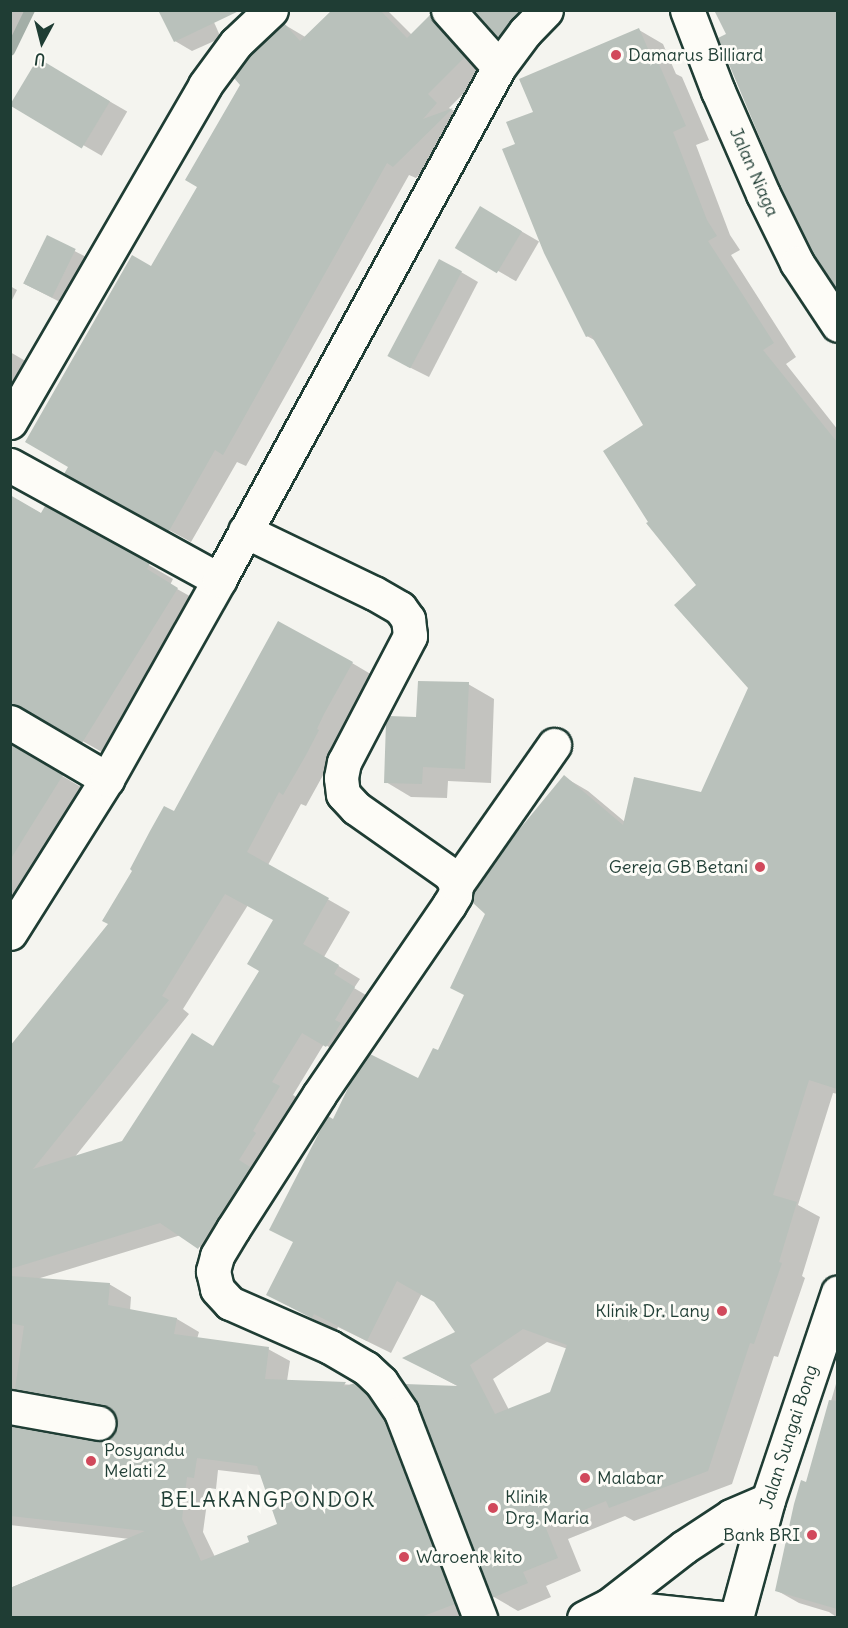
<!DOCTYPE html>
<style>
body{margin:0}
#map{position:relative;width:848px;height:1628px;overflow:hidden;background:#f4f4ef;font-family:Delius,sans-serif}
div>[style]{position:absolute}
.shadow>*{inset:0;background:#0003;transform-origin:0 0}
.stream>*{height:10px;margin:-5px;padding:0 5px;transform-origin:5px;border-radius:5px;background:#a3aea7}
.building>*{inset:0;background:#b9c1bb;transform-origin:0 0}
.roads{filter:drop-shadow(2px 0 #1f3d34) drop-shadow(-2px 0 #1f3d34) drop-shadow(0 2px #1f3d34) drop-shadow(0 -2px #1f3d34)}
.minor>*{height:33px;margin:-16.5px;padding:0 16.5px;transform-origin:16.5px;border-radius:16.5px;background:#fdfcf7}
.tertiary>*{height:33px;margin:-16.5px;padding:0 16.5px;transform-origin:16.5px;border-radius:16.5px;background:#fdfcf7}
.secondary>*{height:33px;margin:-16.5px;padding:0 16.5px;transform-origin:16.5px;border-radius:16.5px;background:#fdfcf7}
.primary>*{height:33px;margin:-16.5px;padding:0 16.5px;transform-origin:16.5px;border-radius:16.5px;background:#fdfcf7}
.dots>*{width:16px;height:16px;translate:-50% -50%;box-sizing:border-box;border:3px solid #fdfcf7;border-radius:50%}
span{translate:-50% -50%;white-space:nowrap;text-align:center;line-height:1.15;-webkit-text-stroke:6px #fdfcf7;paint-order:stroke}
.poi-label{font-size:18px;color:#1f3d34}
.left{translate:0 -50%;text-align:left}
.right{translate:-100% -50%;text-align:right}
.street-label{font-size:18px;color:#1f3d34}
.quarter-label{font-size:21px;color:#1f3d34;letter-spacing:1.5px}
.frame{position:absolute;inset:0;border:12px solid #1f3d34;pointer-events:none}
.north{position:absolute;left:12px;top:12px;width:60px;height:60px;-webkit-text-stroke:4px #fdfcf7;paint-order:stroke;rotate:187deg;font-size:16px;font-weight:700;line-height:24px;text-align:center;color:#1f3d34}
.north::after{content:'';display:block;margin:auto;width:21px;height:27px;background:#1f3d34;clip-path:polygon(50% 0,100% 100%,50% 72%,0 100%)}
</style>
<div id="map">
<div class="shadow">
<div style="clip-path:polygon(10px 10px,36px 10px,10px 42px)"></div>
<div style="clip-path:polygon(334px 10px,387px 10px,412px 35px,430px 17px,452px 30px,486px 71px,449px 108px,474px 122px,416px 178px,409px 175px,246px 466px,237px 462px,191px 542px,88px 486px,151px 268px,199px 186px,285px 25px,307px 38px)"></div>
<div style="clip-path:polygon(476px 10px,554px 10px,521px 49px,499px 36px)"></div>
<div style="clip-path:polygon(715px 10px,838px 10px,838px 290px,815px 253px,728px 35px)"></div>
<div style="clip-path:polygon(213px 20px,221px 38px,192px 51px,175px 41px)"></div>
<div style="clip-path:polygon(evenodd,639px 30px,663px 44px,676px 74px,682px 77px,709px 140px,696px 145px,730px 235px,740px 250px,731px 255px,796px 357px,786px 364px,838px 430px,838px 1094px,833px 1093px,798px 1205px,820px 1217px,802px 1276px,805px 1278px,778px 1357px,774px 1356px,732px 1484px,634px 1521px,625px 1516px,568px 1539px,581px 1571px,546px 1586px,551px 1597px,518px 1611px,494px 1597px,461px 1388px,405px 1358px,457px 1332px,435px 1301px,422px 1293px,391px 1353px,338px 1327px,336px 1331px,268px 1295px,294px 1243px,333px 1121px,419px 1080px,439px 1052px,564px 777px,588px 791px,625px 822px,702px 794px,750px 688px,698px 585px,645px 426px,596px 341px,587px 336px,517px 145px,535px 112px,639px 30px,547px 1342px,568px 1349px,551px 1393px,509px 1410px,493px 1379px,547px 1342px)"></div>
<div style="left:38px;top:60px;width:103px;height:51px;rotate:30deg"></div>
<div style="left:481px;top:208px;width:67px;height:46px;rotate:30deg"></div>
<div style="left:47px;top:237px;width:51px;height:52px;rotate:27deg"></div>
<div style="clip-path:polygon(461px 272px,478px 282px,429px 377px,407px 366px)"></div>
<div style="clip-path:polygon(10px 286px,17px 290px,10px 304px)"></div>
<div style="clip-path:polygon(10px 352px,48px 374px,10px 443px)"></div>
<div style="clip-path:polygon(10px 496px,42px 514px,46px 508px,149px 565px,173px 579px,170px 585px,202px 603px,107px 755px,44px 719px,35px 717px,26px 719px,15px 737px,18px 746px,25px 754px,86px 790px,10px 923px)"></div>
<div style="clip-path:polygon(evenodd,352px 663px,374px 676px,327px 768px,306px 806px,301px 804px,268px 865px,350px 912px,324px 957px,360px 979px,354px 988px,376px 1001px,349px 1059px,324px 1044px,293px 1095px,301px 1100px,220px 1260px,181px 1235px,37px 1279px,109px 1284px,131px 1297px,130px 1311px,177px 1319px,199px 1332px,197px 1339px,268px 1349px,290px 1361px,287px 1381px,355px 1385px,377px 1398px,474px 1618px,10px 1618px,10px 1588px,130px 1539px,10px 1525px,10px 1048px,110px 924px,174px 813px,352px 663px,248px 905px,275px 920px,261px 971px,214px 1048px,123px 1142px,74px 1158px,189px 1014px,183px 1009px,248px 905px,352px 663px,36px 1400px,118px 1417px,119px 1426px,114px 1437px,106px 1442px,96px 1443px,15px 1428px,13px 1417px,36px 1400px,352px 663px,218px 1470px,261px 1475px,279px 1525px,251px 1543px,215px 1557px,203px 1532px,209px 1488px,216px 1489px,218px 1470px)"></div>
<div style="clip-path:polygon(468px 684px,494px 699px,491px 783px,448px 781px,447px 798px,411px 797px,386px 782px,418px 719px)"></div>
<div style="clip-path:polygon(838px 1377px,838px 1618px,829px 1612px,799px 1603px,776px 1590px)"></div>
</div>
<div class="stream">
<div style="left:10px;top:51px;width:46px;rotate:-64deg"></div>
</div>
<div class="building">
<div style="clip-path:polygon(158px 10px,241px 10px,174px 42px)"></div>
<div style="clip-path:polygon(332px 10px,380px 10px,407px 38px,430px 15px,465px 57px,428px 94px,437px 103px,423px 119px,453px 108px,393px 167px,387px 163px,223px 455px,215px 450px,169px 531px,64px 474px,68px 467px,25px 442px,132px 255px,151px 266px,197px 187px,185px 180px,240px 85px,234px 78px,250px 55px,284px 23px,300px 41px)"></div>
<div style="clip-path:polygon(474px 10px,520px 10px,498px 37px)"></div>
<div style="clip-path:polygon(714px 10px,837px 10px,837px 290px,813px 254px,780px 186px,718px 38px,726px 34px)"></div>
<div style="clip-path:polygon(evenodd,639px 28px,654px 63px,658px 62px,686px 126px,673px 132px,707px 220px,717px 236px,708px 241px,774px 343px,763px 350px,837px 442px,837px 1089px,809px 1080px,773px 1195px,797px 1202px,779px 1262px,782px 1263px,754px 1344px,750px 1343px,708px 1471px,609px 1508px,606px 1501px,545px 1526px,558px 1558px,523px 1572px,528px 1583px,492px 1598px,418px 1405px,405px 1384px,458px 1386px,402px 1358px,455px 1332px,434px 1302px,397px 1281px,367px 1341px,314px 1314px,312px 1318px,266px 1295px,293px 1242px,269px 1230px,324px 1123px,328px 1116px,333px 1119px,351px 1082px,370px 1054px,418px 1078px,433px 1048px,438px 1050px,464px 995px,450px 988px,485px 914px,472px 902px,474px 892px,509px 842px,564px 775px,623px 825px,634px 777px,701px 792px,748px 688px,674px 605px,696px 585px,646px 523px,648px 522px,603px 451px,643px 425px,591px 335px,586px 337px,544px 253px,502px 149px,515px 144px,506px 122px,533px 112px,519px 79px,639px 28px,523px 1329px,567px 1345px,550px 1392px,495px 1414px,470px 1365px,523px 1329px)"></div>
<div style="left:38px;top:58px;width:84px;height:55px;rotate:31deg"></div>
<div style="left:480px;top:206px;width:49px;height:49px;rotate:31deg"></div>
<div style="left:47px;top:235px;width:32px;height:54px;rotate:26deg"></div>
<div style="left:439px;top:259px;width:26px;height:110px;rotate:28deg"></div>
<div style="clip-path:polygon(10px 495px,41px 513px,45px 506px,150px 563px,147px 569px,178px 588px,82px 743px,20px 706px,10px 703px)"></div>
<div style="clip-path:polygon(evenodd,278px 621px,353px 662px,324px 714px,317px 729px,319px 730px,306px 755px,283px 795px,279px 792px,247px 852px,329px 898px,303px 944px,339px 965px,334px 974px,355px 987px,335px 1020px,341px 1023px,326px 1047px,302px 1033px,272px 1082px,280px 1086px,253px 1131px,256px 1133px,239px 1160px,250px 1167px,198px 1249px,160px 1223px,10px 1269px,10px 1046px,108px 924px,102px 921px,132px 871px,130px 869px,150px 831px,164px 806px,174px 811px,278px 621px,225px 894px,273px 920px,247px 964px,259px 971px,213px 1046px,192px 1033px,122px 1141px,33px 1169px,169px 1000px,162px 996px,225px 894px)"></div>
<div style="clip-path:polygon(418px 681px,469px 682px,465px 769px,423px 767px,422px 784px,384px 783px,386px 722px,389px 716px,416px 717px)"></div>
<div style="clip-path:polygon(10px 744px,63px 775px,10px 860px)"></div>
<div style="clip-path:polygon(evenodd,10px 1276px,110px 1283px,108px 1305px,177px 1318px,174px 1334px,269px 1347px,265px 1379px,346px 1382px,343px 1387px,355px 1383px,367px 1394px,384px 1421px,455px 1604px,421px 1617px,10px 1617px,10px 1588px,145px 1531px,10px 1516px,10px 1426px,96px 1441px,106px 1440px,113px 1436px,117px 1426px,116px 1416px,111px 1408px,103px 1405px,15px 1389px,24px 1326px,10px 1323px,10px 1276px,197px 1458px,257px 1466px,277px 1524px,247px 1536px,249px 1542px,201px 1561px,182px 1519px,187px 1477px,194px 1478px,197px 1458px)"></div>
<div style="clip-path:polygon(829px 1400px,837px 1401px,837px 1609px,775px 1591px,794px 1504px,801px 1480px,806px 1482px)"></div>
</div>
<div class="roads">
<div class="minor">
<div style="left:448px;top:10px;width:76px;rotate:48.2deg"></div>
<div style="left:10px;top:422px;width:389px;rotate:-59.9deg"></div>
<div style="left:205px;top:85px;width:52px;rotate:-53.6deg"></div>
<div style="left:236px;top:43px;width:48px;rotate:-43.3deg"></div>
<div style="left:10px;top:465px;width:239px;rotate:28.8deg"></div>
<div style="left:245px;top:531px;width:143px;rotate:25.7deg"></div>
<div style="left:374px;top:593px;width:30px;rotate:30deg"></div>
<div style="left:400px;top:608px;width:14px;rotate:54deg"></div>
<div style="left:408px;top:619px;width:17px;rotate:83deg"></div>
<div style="left:410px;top:636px;width:142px;rotate:117.6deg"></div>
<div style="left:344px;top:762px;width:16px;rotate:101deg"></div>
<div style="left:341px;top:778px;width:16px;rotate:83deg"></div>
<div style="left:343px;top:794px;width:19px;rotate:47deg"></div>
<div style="left:356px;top:808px;width:115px;rotate:35.1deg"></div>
<div style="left:450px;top:874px;width:13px;rotate:61deg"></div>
<div style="left:456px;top:885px;width:10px;rotate:96deg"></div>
<div style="left:455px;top:895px;width:12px;rotate:121deg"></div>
<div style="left:449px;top:905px;width:230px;rotate:124.4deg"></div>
<div style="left:319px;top:1095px;width:159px;rotate:122.7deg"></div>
<div style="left:233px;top:1229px;width:31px;rotate:121deg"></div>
<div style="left:217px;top:1256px;width:16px;rotate:105deg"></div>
<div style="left:213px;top:1271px;width:18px;rotate:77deg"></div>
<div style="left:217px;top:1289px;width:19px;rotate:47deg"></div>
<div style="left:230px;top:1303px;width:109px;rotate:23.7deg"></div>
<div style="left:330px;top:1347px;width:42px;rotate:30.3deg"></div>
<div style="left:366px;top:1368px;width:21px;rotate:43deg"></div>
<div style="left:381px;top:1382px;width:36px;rotate:56deg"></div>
<div style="left:401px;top:1412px;width:221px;rotate:69deg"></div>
<div style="left:10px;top:722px;width:113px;rotate:30.4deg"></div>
<div style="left:456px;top:885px;width:171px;rotate:-55deg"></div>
<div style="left:10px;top:1407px;width:90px;rotate:10.2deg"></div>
</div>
<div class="tertiary">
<div style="left:736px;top:1618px;width:122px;rotate:-74.8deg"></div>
<div style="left:768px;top:1500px;width:219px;rotate:-71.4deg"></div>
</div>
<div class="secondary">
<div style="left:687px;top:10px;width:87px;rotate:69.1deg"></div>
<div style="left:718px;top:91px;width:112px;rotate:66.4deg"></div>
<div style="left:763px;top:194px;width:77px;rotate:63.8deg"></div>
<div style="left:797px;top:263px;width:74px;rotate:56.5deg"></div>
</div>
<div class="primary">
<div style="left:10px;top:933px;width:182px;rotate:-57.8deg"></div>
<div style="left:107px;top:779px;width:228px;rotate:-60.6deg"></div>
<div style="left:219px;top:580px;width:584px;rotate:-61.37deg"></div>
<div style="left:499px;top:67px;width:44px;rotate:-53.4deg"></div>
<div style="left:525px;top:32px;width:30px;rotate:-46deg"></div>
<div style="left:608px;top:1606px;width:96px;rotate:-37.8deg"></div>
<div style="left:684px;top:1547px;width:56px;rotate:-33.4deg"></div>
<div style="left:731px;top:1516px;width:40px;rotate:-23.4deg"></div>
<div style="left:584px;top:1618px;width:27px;rotate:-27deg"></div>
<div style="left:608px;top:1606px;width:116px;rotate:6deg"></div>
</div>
</div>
<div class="dots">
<div style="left:616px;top:55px;background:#d1495b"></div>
<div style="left:760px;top:867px;background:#d1495b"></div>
<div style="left:722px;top:1311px;background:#d1495b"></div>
<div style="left:91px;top:1461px;background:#d1495b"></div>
<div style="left:585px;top:1478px;background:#d1495b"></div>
<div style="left:493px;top:1508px;background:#d1495b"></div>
<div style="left:812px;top:1535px;background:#d1495b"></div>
<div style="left:404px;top:1557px;background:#d1495b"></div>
</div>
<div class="poi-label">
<span class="left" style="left:628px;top:55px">Damarus Billiard</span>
<span class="right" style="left:748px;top:867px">Gereja GB Betani</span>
<span class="right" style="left:710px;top:1311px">Klinik Dr. Lany</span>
<span class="left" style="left:104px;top:1461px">Posyandu<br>Melati 2</span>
<span class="left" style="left:597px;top:1478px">Malabar</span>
<span class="left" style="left:505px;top:1508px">Klinik<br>Drg. Maria</span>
<span class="right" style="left:800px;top:1535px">Bank BRI</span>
<span class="left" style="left:416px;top:1557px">Waroenk kito</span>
</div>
<div class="street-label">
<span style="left:754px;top:172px;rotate:66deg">Jalan Niaga</span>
<span style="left:789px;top:1437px;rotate:-72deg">Jalan Sungai Bong</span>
</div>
<div class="quarter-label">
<span style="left:268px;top:1500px">BELAKANGPONDOK</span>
</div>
<div class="frame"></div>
<div class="north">U</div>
</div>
